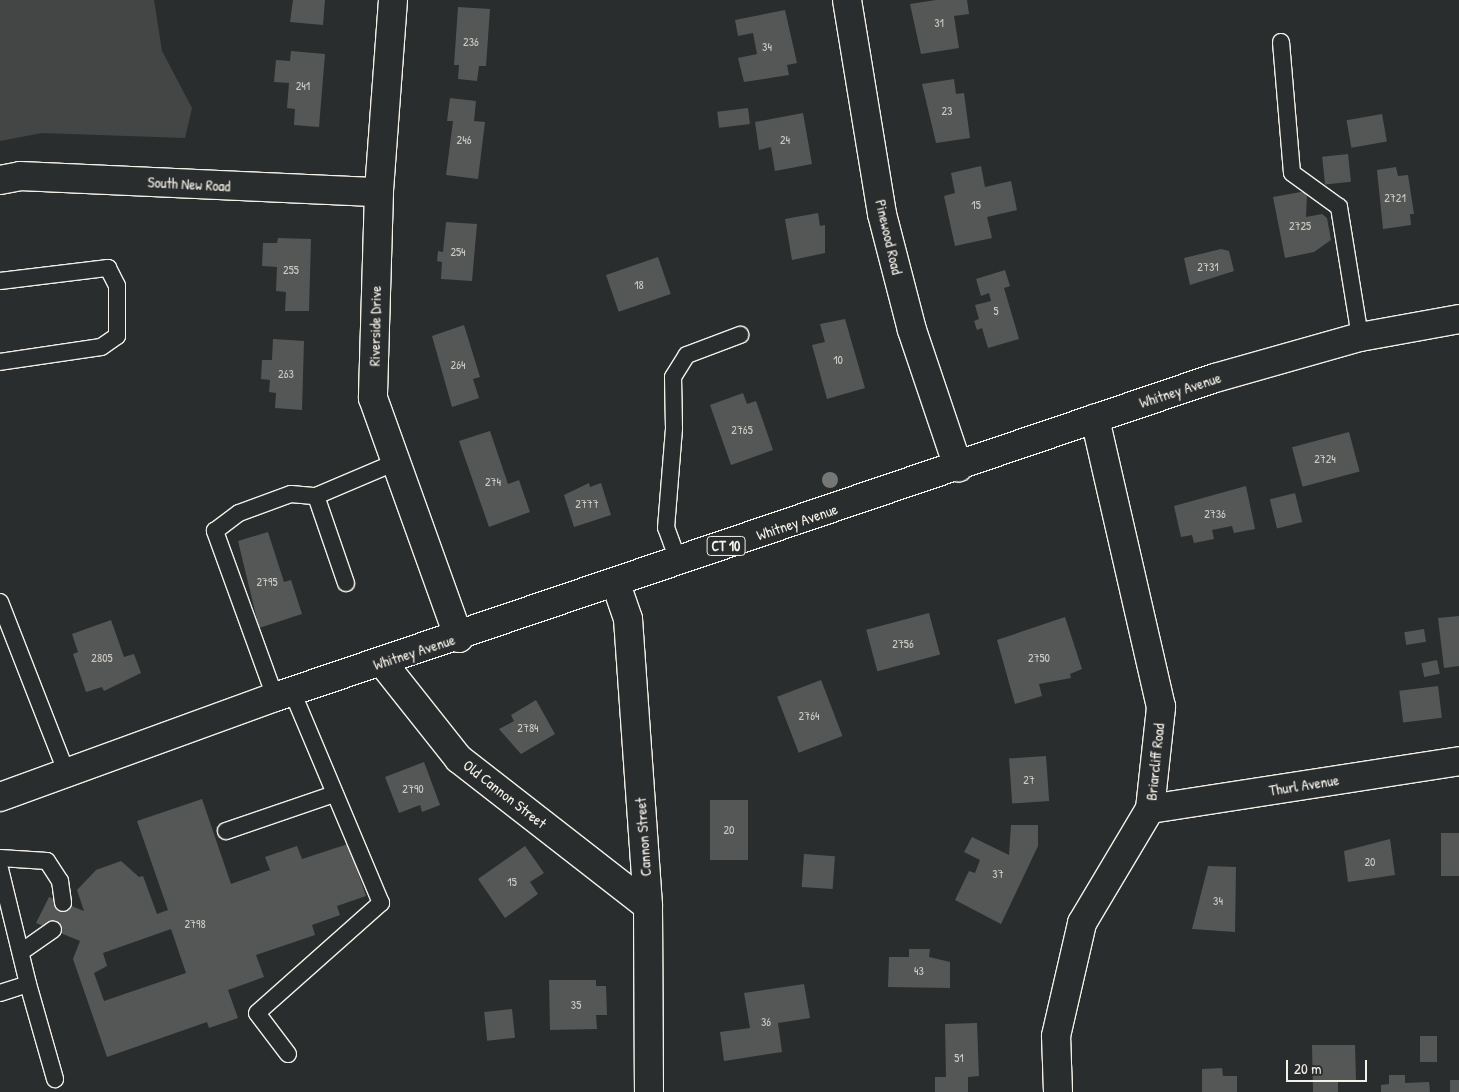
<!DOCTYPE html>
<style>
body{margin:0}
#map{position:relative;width:1459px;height:1092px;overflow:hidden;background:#2a2d2e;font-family:"Patrick Hand",sans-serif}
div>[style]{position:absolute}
.green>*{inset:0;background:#444645}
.building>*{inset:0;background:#555756;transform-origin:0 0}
.roads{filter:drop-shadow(1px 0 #f4f1e8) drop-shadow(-1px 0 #f4f1e8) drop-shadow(0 1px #f4f1e8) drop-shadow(0 -1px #f4f1e8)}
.lane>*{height:16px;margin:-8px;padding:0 8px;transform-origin:8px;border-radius:8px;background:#2a2d2e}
.street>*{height:28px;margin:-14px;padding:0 14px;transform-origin:14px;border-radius:14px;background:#2a2d2e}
.primary>*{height:28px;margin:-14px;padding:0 14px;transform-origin:14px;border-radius:14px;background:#2a2d2e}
.trees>*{width:16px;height:16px;margin:-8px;border-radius:50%;background:#777875}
span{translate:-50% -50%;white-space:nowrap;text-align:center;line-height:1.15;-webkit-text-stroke:4px #2a2d2e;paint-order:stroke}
.number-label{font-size:12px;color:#cccac4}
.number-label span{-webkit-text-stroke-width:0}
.shield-label span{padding:1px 4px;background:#2a2d2e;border:1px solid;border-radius:4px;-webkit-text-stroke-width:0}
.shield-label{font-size:14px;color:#f4f1e8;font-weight:700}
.street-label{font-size:15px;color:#f4f1e8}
.scale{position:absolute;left:1286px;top:1060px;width:81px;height:22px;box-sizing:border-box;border:2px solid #f4f1e8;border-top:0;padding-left:6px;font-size:15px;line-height:18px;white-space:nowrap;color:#f4f1e8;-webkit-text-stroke:4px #2a2d2e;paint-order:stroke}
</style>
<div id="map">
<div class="green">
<div style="clip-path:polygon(0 0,154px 0,162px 51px,192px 108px,185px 138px,42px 133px,0 141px)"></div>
</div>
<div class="building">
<div style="clip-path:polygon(293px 0,325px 0,323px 25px,290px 22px)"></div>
<div style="clip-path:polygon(936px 0,967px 0,969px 14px,954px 16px,959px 48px,921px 54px,910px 4px)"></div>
<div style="clip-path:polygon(458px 7px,490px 9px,486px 66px,479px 66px,477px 81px,458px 79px,459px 65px,454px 65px)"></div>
<div style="clip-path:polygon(785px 10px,797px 63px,787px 65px,789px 75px,744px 82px,738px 58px,757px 54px,753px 33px,738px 36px,735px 20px)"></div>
<div style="clip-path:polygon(291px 51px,325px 54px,319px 127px,294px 125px,295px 109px,287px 108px,289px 83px,274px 82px,276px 60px,290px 61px)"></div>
<div style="clip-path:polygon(954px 79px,956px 94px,964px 93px,970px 138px,936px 143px,922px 84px)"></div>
<div style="clip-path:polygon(450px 98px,476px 101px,474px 121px,485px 122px,478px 179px,446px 175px,453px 121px,447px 121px)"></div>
<div style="left:748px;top:108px;width:16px;height:31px;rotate:83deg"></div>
<div style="clip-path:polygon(803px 113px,812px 164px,775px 171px,771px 147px,759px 150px,755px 122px)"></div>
<div style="left:1382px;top:114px;width:28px;height:36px;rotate:80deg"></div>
<div style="left:1348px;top:154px;width:28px;height:26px;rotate:84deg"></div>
<div style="clip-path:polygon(981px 166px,985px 187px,1011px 181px,1017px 210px,987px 217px,992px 238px,955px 246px,944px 196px,955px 193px,951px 173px)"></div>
<div style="clip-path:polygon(1396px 167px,1398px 176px,1408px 175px,1414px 214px,1410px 214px,1411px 225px,1383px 229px,1377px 170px)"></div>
<div style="clip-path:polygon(1301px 192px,1307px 193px,1306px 217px,1322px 214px,1327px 218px,1331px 240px,1314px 252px,1285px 258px,1273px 197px)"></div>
<div style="clip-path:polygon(818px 213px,820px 226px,825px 225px,825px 253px,792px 260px,785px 219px)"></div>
<div style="clip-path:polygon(446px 222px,477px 224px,472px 281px,441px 279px,442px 262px,437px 261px,438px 251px,443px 252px)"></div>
<div style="clip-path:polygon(278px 238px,311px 239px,309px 311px,285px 311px,286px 292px,276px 291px,277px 267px,262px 266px,263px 243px,277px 243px)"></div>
<div style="clip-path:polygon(1221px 249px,1229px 251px,1234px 271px,1190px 285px,1184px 258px)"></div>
<div style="left:658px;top:257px;width:39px;height:55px;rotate:71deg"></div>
<div style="clip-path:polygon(1005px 270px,1010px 286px,1004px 288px,1019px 339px,988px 348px,982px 328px,977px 330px,974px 321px,979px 319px,975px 305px,991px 301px,989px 293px,981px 296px,976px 279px)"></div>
<div style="clip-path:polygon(845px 319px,865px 388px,827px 399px,812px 345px,825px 342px,820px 324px)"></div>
<div style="clip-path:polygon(464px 325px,480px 377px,473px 379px,479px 398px,452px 407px,432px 336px)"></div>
<div style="clip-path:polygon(273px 339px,304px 341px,302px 410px,275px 408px,276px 393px,269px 392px,270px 380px,261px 379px,262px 360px,272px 360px)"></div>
<div style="clip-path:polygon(743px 393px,747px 404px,756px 401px,773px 450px,731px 465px,710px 405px)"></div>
<div style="clip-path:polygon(490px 431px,508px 484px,519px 480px,530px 512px,489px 527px,459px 441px)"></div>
<div style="left:1349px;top:432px;width:41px;height:59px;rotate:75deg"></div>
<div style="clip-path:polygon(589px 483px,590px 487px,601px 483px,611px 515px,574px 527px,564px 495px)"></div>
<div style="clip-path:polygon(1246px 486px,1255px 529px,1234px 533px,1232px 526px,1212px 530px,1214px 539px,1194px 543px,1192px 535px,1181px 537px,1174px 506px)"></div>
<div style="left:1295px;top:493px;width:30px;height:26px;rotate:76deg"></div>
<div style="clip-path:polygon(268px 532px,284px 582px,291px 580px,302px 614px,259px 628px,238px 541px)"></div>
<div style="left:929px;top:613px;width:43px;height:65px;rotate:75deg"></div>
<div style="clip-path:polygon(1459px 616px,1459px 666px,1444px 668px,1438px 618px)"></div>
<div style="clip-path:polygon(1065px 617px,1082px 669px,1070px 674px,1071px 678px,1039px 684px,1042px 696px,1015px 704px,997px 640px)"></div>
<div style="clip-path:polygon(111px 620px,124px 657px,134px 654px,141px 673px,104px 691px,102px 687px,86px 692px,73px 654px,78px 652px,72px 634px)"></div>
<div style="left:1424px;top:629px;width:13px;height:20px;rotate:81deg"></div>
<div style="left:1437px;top:660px;width:14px;height:16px;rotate:78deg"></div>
<div style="left:821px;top:680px;width:60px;height:47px;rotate:69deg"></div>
<div style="left:1438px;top:686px;width:32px;height:39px;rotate:83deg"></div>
<div style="clip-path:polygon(536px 700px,555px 734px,521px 754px,499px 729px,514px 721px,511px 715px)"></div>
<div style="left:1046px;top:756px;width:45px;height:37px;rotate:86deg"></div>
<div style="clip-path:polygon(424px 762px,440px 805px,422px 812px,420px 805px,399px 813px,385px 777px)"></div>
<div style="clip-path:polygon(evenodd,202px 799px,231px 884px,270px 870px,265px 857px,297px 846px,302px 859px,348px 844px,366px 896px,337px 906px,340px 915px,312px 925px,315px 935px,256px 955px,264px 977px,228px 990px,238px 1018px,209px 1028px,207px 1022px,107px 1057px,73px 959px,80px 941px,36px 923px,49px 897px,84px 911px,77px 890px,96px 870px,121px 861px,139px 877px,143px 876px,157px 914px,168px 910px,137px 821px,202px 799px,171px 929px,186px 973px,104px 1001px,94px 973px,107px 966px,103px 953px,171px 929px)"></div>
<div style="left:710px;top:800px;width:38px;height:60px"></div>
<div style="clip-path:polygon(1011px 825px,1038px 825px,1038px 846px,1001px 924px,955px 900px,969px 871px,975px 873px,980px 860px,964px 852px,972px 837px,1009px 855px)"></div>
<div style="left:1459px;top:833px;width:43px;height:18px;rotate:90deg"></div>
<div style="clip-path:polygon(1390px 839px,1395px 875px,1348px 882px,1344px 851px)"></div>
<div style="clip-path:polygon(525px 846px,544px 873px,530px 882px,538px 894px,505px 918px,478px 879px)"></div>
<div style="left:804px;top:854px;width:31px;height:33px;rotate:4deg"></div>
<div style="clip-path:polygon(1208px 866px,1236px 867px,1235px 932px,1192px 929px)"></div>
<div style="clip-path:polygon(909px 949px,930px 949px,929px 957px,950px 962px,950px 988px,888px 987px,889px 957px,909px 957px)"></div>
<div style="clip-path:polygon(549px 980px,596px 980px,596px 986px,606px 986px,607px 1015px,596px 1015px,597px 1029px,550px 1030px)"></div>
<div style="clip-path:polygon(804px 984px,810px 1018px,778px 1023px,782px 1052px,724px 1061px,720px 1032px,750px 1028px,744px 993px)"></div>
<div style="left:512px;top:1009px;width:29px;height:28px;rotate:84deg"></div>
<div style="clip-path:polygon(977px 1023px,979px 1076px,968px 1077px,968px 1092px,935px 1092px,935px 1077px,946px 1077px,945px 1024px)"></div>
<div style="left:1420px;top:1036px;width:17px;height:26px"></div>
<div style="clip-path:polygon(1312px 1045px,1355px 1045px,1356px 1081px,1338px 1081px,1338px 1092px,1313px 1092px)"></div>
<div style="clip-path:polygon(1222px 1068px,1223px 1076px,1237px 1076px,1237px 1092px,1202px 1092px,1202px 1069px)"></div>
<div style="clip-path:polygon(1389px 1075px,1405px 1075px,1405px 1083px,1429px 1082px,1430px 1092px,1381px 1092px,1381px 1085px,1389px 1084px)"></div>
<div style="left:1450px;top:1080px;width:9px;height:12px"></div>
</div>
<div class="roads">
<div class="lane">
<div style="left:1281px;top:42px;width:131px;rotate:85.2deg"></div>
<div style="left:1292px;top:173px;width:58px;rotate:35.9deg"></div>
<div style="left:1339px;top:207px;width:132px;rotate:80.8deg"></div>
<div style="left:0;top:281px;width:109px;rotate:-6.9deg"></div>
<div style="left:108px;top:268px;width:20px;rotate:63deg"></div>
<div style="left:117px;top:286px;width:50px;rotate:90deg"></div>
<div style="left:117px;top:336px;width:19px;rotate:145deg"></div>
<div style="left:101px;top:347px;width:102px;rotate:171.6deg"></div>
<div style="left:316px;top:496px;width:92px;rotate:71deg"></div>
<div style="left:679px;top:563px;width:37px;rotate:-110deg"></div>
<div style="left:666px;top:528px;width:100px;rotate:-85.4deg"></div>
<div style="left:674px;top:428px;width:51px;rotate:-91.1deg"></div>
<div style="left:673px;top:377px;width:26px;rotate:-58deg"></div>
<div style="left:687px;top:355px;width:57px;rotate:-20.7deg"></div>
<div style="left:0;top:602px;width:185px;rotate:68.7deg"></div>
<div style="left:275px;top:697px;width:177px;rotate:-109.9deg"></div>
<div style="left:215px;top:531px;width:30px;rotate:-37deg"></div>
<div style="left:239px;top:513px;width:55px;rotate:-20.1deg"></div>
<div style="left:291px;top:494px;width:25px;rotate:5deg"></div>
<div style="left:316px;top:496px;width:87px;rotate:-23deg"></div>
<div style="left:226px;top:831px;width:114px;rotate:-18.9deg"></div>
<div style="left:0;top:858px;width:47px;rotate:3.7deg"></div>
<div style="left:47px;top:861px;width:24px;rotate:57deg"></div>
<div style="left:60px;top:881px;width:22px;rotate:82deg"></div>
<div style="left:0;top:869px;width:118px;rotate:76.3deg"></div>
<div style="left:28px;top:984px;width:29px;rotate:162deg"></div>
<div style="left:21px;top:952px;width:39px;rotate:-35deg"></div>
<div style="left:28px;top:984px;width:99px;rotate:74.1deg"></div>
<div style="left:288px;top:1054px;width:51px;rotate:-127.1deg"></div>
<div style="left:257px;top:1013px;width:166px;rotate:-41.6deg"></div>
<div style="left:381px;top:903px;width:230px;rotate:-112.8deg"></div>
</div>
<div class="street">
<div style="left:393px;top:0;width:193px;rotate:94.2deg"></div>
<div style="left:379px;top:192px;width:206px;rotate:91.7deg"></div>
<div style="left:373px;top:398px;width:255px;rotate:70.3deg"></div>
<div style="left:847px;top:0;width:217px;rotate:80.7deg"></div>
<div style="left:882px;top:214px;width:120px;rotate:75.5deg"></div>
<div style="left:912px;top:330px;width:145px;rotate:71.4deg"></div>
<div style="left:0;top:180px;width:20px;rotate:-11deg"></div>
<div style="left:20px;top:176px;width:359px;rotate:2.6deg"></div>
<div style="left:616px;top:584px;width:37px;rotate:71deg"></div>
<div style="left:628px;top:619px;width:288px;rotate:86deg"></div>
<div style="left:648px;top:906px;width:186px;rotate:89.7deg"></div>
<div style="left:382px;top:662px;width:124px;rotate:51.6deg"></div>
<div style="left:459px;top:759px;width:239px;rotate:37.9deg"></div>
<div style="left:1150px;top:809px;width:313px;rotate:-8.8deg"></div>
<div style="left:1058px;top:1092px;width:56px;rotate:-92deg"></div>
<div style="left:1056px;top:1036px;width:116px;rotate:-77deg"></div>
<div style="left:1082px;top:923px;width:133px;rotate:-59.2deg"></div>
<div style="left:1150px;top:809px;width:103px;rotate:-83.8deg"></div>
<div style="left:1161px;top:707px;width:296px;rotate:-102.9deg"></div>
</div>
<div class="primary">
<div style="left:0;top:797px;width:293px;rotate:-20deg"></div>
<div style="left:275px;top:697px;width:993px;rotate:-18.75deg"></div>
<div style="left:1215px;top:378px;width:151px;rotate:-15.8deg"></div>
<div style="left:1360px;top:337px;width:101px;rotate:-10.3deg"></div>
</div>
</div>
<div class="trees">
<div style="left:830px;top:480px"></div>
</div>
<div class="number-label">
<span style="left:939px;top:23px">31</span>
<span style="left:471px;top:42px">236</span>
<span style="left:767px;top:47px">34</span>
<span style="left:303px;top:86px">241</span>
<span style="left:947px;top:111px">23</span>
<span style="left:464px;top:140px">246</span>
<span style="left:785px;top:140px">24</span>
<span style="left:1395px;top:198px">2721</span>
<span style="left:976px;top:205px">15</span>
<span style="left:1300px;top:226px">2725</span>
<span style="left:458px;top:252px">254</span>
<span style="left:1208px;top:267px">2731</span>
<span style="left:291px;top:270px">255</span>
<span style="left:639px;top:285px">18</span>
<span style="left:996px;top:311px">5</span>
<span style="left:838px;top:360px">10</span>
<span style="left:458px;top:365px">264</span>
<span style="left:286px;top:374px">263</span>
<span style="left:742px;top:430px">2765</span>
<span style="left:1325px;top:459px">2724</span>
<span style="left:493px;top:482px">274</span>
<span style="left:587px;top:504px">2777</span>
<span style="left:1215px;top:514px">2736</span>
<span style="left:267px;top:582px">2795</span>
<span style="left:903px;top:644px">2756</span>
<span style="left:102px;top:658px">2805</span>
<span style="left:1039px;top:658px">2750</span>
<span style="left:809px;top:716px">2764</span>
<span style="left:528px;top:728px">2784</span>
<span style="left:1029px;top:780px">27</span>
<span style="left:413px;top:789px">2790</span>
<span style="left:729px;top:830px">20</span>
<span style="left:1370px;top:862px">20</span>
<span style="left:998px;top:874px">37</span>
<span style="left:512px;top:882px">15</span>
<span style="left:1218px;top:901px">34</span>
<span style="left:195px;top:924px">2798</span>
<span style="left:919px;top:971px">43</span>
<span style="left:576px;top:1005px">35</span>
<span style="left:766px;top:1022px">36</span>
<span style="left:959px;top:1058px">51</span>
</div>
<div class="shield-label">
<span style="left:726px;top:546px">CT 10</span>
</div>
<div class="street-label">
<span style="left:189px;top:184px;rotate:3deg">South New Road</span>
<span style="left:889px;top:237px;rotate:77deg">Pinewood Road</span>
<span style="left:375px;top:326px;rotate:-89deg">Riverside Drive</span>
<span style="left:1180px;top:390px;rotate:-18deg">Whitney Avenue</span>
<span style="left:797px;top:522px;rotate:-19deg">Whitney Avenue</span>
<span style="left:414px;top:652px;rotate:-18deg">Whitney Avenue</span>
<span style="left:1155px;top:762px;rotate:-84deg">Briarcliff Road</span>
<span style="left:1304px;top:785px;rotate:-9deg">Thurl Avenue</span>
<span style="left:505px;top:794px;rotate:38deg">Old Cannon Street</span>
<span style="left:643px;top:837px;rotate:-94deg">Cannon Street</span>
</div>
<div class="scale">20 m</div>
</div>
